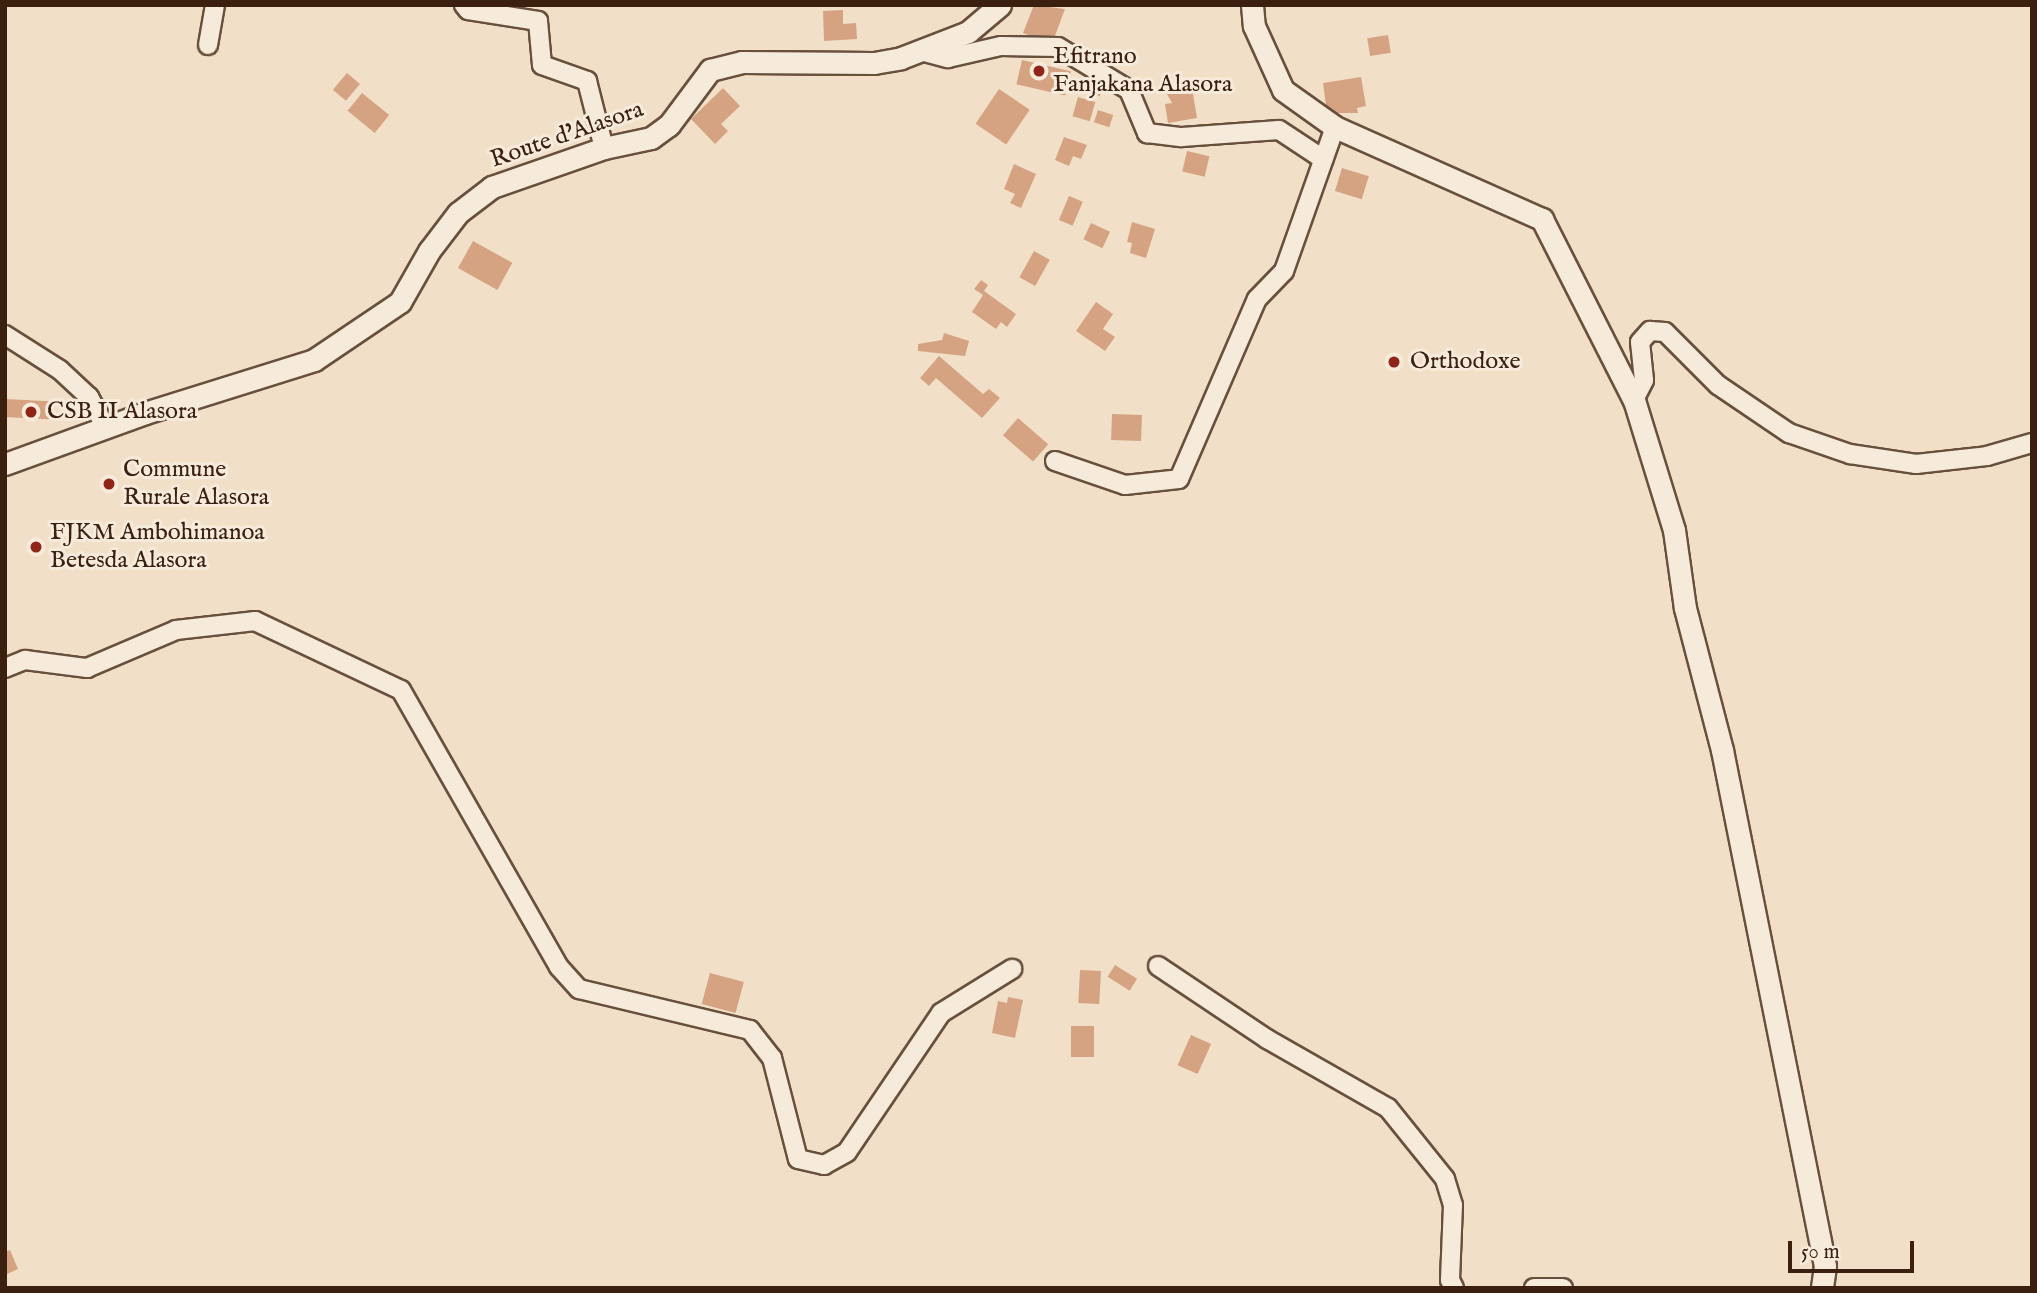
<!DOCTYPE html>
<style>
body{margin:0}
#map{position:relative;width:2037px;height:1293px;overflow:hidden;background:#f1e0c7;font-family:"IM FELL English",serif}
div>[style]{position:absolute}
.building>*{inset:0;background:#d5a382;transform-origin:0 0}
.roads{filter:drop-shadow(2px 0 #68503d) drop-shadow(-2px 0 #68503d) drop-shadow(0 2px #68503d) drop-shadow(0 -2px #68503d)}
.minor>*{height:18px;margin:-9px;padding:0 9px;transform-origin:9px;border-radius:9px;background:#f6ebdb}
.tertiary>*{height:21px;margin:-10.5px;padding:0 10.5px;transform-origin:10.5px;border-radius:10.5px;background:#f6ebdb}
.dots>*{width:19px;height:19px;translate:-50% -50%;box-sizing:border-box;border:4px solid #f6ebdb;border-radius:50%}
span{translate:-50% -50%;white-space:nowrap;text-align:center;line-height:1.15;-webkit-text-stroke:6px #f6ebdb;paint-order:stroke}
.poi-label{font-size:24px;color:#3b200f}
.left{translate:0 -50%;text-align:left}
.street-label{font-size:24px;color:#3b200f}
.frame{position:absolute;inset:0;border:7px solid #3b200f;pointer-events:none}
.scale{position:absolute;left:1788px;top:1241px;width:126px;height:32px;box-sizing:border-box;border:4px solid #3b200f;border-top:0;padding-left:9px;font-size:21px;line-height:24px;white-space:nowrap;color:#3b200f;-webkit-text-stroke:5px #f6ebdb;paint-order:stroke}
</style>
<div id="map">
<div class="building">
<div style="clip-path:polygon(1034px 5px,1065px 9px,1052px 44px,1023px 33px)"></div>
<div style="clip-path:polygon(843px 10px,843px 24px,856px 23px,857px 39px,824px 41px,823px 11px)"></div>
<div style="left:1388px;top:35px;width:18px;height:21px;rotate:81deg"></div>
<div style="left:1022px;top:60px;width:50px;height:25px;rotate:13deg"></div>
<div style="left:347px;top:73px;width:17px;height:22px;rotate:40deg"></div>
<div style="clip-path:polygon(1361px 77px,1366px 106px,1357px 108px,1358px 113px,1327px 113px,1323px 83px)"></div>
<div style="left:1094px;top:81px;width:11px;height:12px;rotate:22deg"></div>
<div style="clip-path:polygon(1191px 82px,1197px 118px,1168px 123px,1165px 104px,1172px 103px,1163px 87px)"></div>
<div style="clip-path:polygon(723px 88px,740px 106px,721px 124px,728px 131px,715px 144px,691px 119px)"></div>
<div style="left:999px;top:89px;width:37px;height:42px;rotate:34deg"></div>
<div style="left:362px;top:93px;width:35px;height:23px;rotate:39deg"></div>
<div style="left:1078px;top:97px;width:18px;height:20px;rotate:16deg"></div>
<div style="left:1098px;top:110px;width:16px;height:13px;rotate:18deg"></div>
<div style="clip-path:polygon(1064px 137px,1087px 145px,1081px 159px,1073px 156px,1069px 166px,1055px 160px)"></div>
<div style="left:1187px;top:151px;width:23px;height:21px;rotate:13deg"></div>
<div style="clip-path:polygon(1014px 164px,1036px 174px,1021px 208px,1010px 203px,1015px 194px,1004px 189px)"></div>
<div style="left:1342px;top:168px;width:28px;height:24px;rotate:17deg"></div>
<div style="left:1069px;top:196px;width:15px;height:26px;rotate:23deg"></div>
<div style="clip-path:polygon(1132px 222px,1155px 229px,1146px 258px,1130px 253px,1132px 243px,1127px 242px)"></div>
<div style="left:1091px;top:223px;width:21px;height:18px;rotate:25deg"></div>
<div style="left:473px;top:241px;width:45px;height:31px;rotate:29deg"></div>
<div style="left:1034px;top:251px;width:18px;height:30px;rotate:29deg"></div>
<div style="clip-path:polygon(981px 280px,988px 285px,984px 291px,1016px 314px,1007px 327px,1001px 322px,996px 329px,972px 312px,983px 295px,974px 289px)"></div>
<div style="clip-path:polygon(1096px 302px,1113px 314px,1103px 329px,1115px 337px,1105px 351px,1076px 331px)"></div>
<div style="clip-path:polygon(944px 333px,969px 341px,965px 356px,918px 351px,918px 344px,942px 340px)"></div>
<div style="clip-path:polygon(939px 356px,983px 394px,989px 389px,1000px 398px,982px 418px,936px 378px,929px 386px,920px 378px)"></div>
<div style="left:5px;top:399px;width:45px;height:18px;rotate:3deg"></div>
<div style="left:1112px;top:414px;width:30px;height:26px;rotate:2deg"></div>
<div style="left:1018px;top:418px;width:40px;height:23px;rotate:41deg"></div>
<div style="left:1115px;top:965px;width:26px;height:14px;rotate:32deg"></div>
<div style="left:1080px;top:970px;width:21px;height:33px;rotate:3deg"></div>
<div style="left:710px;top:973px;width:35px;height:32px;rotate:15deg"></div>
<div style="clip-path:polygon(1008px 997px,1023px 1000px,1015px 1038px,992px 1033px,998px 1001px,1007px 1003px)"></div>
<div style="left:1071px;top:1026px;width:23px;height:31px"></div>
<div style="left:1191px;top:1035px;width:22px;height:33px;rotate:24deg"></div>
<div style="clip-path:polygon(10px 1250px,18px 1269px,7px 1274px,5px 1252px)"></div>
</div>
<div class="roads">
<div class="minor">
<div style="left:464px;top:5px;width:6px;rotate:51deg"></div>
<div style="left:468px;top:10px;width:71px;rotate:8.9deg"></div>
<div style="left:538px;top:21px;width:44px;rotate:84.8deg"></div>
<div style="left:542px;top:65px;width:48px;rotate:19.6deg"></div>
<div style="left:587px;top:81px;width:69px;rotate:75.8deg"></div>
<div style="left:208px;top:45px;width:41px;rotate:-80.1deg"></div>
<div style="left:921px;top:51px;width:28px;rotate:15deg"></div>
<div style="left:948px;top:58px;width:54px;rotate:-12.8deg"></div>
<div style="left:1001px;top:46px;width:57px;rotate:1deg"></div>
<div style="left:1058px;top:47px;width:83px;rotate:31.2deg"></div>
<div style="left:1129px;top:90px;width:47px;rotate:67.3deg"></div>
<div style="left:1147px;top:133px;width:35px;rotate:7deg"></div>
<div style="left:1182px;top:137px;width:97px;rotate:-4.1deg"></div>
<div style="left:1279px;top:130px;width:53px;rotate:33.4deg"></div>
<div style="left:5px;top:335px;width:65px;rotate:32.5deg"></div>
<div style="left:60px;top:370px;width:40px;rotate:43deg"></div>
<div style="left:89px;top:397px;width:33px;rotate:61deg"></div>
<div style="left:1634px;top:400px;width:22px;rotate:-63deg"></div>
<div style="left:1644px;top:380px;width:38px;rotate:-96deg"></div>
<div style="left:1640px;top:342px;width:15px;rotate:-48deg"></div>
<div style="left:1650px;top:331px;width:15px;rotate:4deg"></div>
<div style="left:1665px;top:332px;width:75px;rotate:45deg"></div>
<div style="left:1718px;top:385px;width:86px;rotate:34.1deg"></div>
<div style="left:1789px;top:433px;width:65px;rotate:19deg"></div>
<div style="left:1850px;top:454px;width:67px;rotate:8.6deg"></div>
<div style="left:1916px;top:464px;width:71px;rotate:-6.4deg"></div>
<div style="left:1987px;top:456px;width:47px;rotate:-16.1deg"></div>
<div style="left:1055px;top:461px;width:74px;rotate:18.9deg"></div>
<div style="left:1125px;top:485px;width:54px;rotate:-6.3deg"></div>
<div style="left:1179px;top:479px;width:196px;rotate:-66.6deg"></div>
<div style="left:1257px;top:299px;width:39px;rotate:-46deg"></div>
<div style="left:1284px;top:271px;width:153px;rotate:-70.5deg"></div>
<div style="left:5px;top:668px;width:22px;rotate:-22deg"></div>
<div style="left:25px;top:660px;width:63px;rotate:7.4deg"></div>
<div style="left:87px;top:668px;width:97px;rotate:-23.1deg"></div>
<div style="left:176px;top:630px;width:80px;rotate:-6.5deg"></div>
<div style="left:255px;top:621px;width:161px;rotate:25.3deg"></div>
<div style="left:401px;top:690px;width:319px;rotate:60.3deg"></div>
<div style="left:559px;top:967px;width:30px;rotate:48deg"></div>
<div style="left:579px;top:989px;width:176px;rotate:13.5deg"></div>
<div style="left:750px;top:1030px;width:36px;rotate:52deg"></div>
<div style="left:772px;top:1058px;width:104px;rotate:75.6deg"></div>
<div style="left:798px;top:1159px;width:27px;rotate:13deg"></div>
<div style="left:824px;top:1165px;width:26px;rotate:-29deg"></div>
<div style="left:847px;top:1152px;width:168px;rotate:-55.9deg"></div>
<div style="left:941px;top:1013px;width:84px;rotate:-31.8deg"></div>
<div style="left:1158px;top:966px;width:131px;rotate:33.8deg"></div>
<div style="left:1267px;top:1039px;width:139px;rotate:29.7deg"></div>
<div style="left:1388px;top:1108px;width:91px;rotate:51.2deg"></div>
<div style="left:1445px;top:1179px;width:27px;rotate:73deg"></div>
<div style="left:1453px;top:1205px;width:75px;rotate:92.3deg"></div>
<div style="left:1450px;top:1280px;width:9px;rotate:63deg"></div>
<div style="left:1534px;top:1288px;width:29px"></div>
</div>
<div class="tertiary">
<div style="left:1252px;top:5px;width:21px;rotate:85deg"></div>
<div style="left:1254px;top:26px;width:70px;rotate:65.6deg"></div>
<div style="left:1283px;top:90px;width:64px;rotate:35.4deg"></div>
<div style="left:1335px;top:127px;width:227px;rotate:24deg"></div>
<div style="left:1542px;top:219px;width:203px;rotate:63.1deg"></div>
<div style="left:1634px;top:400px;width:136px;rotate:72.9deg"></div>
<div style="left:1674px;top:530px;width:79px;rotate:82deg"></div>
<div style="left:1685px;top:608px;width:147px;rotate:75.4deg"></div>
<div style="left:1722px;top:750px;width:526px;rotate:78.71deg"></div>
<div style="left:1825px;top:1266px;width:22px;rotate:98deg"></div>
<div style="left:5px;top:464px;width:149px;rotate:-20deg"></div>
<div style="left:145px;top:413px;width:177px;rotate:-17.4deg"></div>
<div style="left:314px;top:360px;width:104px;rotate:-34deg"></div>
<div style="left:400px;top:302px;width:59px;rotate:-60.4deg"></div>
<div style="left:429px;top:251px;width:48px;rotate:-52.7deg"></div>
<div style="left:458px;top:213px;width:43px;rotate:-37.4deg"></div>
<div style="left:492px;top:187px;width:119px;rotate:-19.2deg"></div>
<div style="left:604px;top:148px;width:48px;rotate:-12deg"></div>
<div style="left:651px;top:138px;width:22px;rotate:-36deg"></div>
<div style="left:669px;top:125px;width:69px;rotate:-53.3deg"></div>
<div style="left:710px;top:70px;width:33px;rotate:-14deg"></div>
<div style="left:742px;top:62px;width:132px;rotate:0.4deg"></div>
<div style="left:874px;top:63px;width:27px;rotate:-10deg"></div>
<div style="left:901px;top:58px;width:72px;rotate:-21.2deg"></div>
<div style="left:968px;top:32px;width:42px;rotate:-40.2deg"></div>
</div>
</div>
<div class="dots">
<div style="left:1039px;top:71px;background:#8f2418"></div>
<div style="left:1394px;top:362px;background:#8f2418"></div>
<div style="left:31px;top:412px;background:#8f2418"></div>
<div style="left:109px;top:484px;background:#8f2418"></div>
<div style="left:36px;top:547px;background:#8f2418"></div>
</div>
<div class="poi-label">
<span class="left" style="left:1053px;top:71px">Efitrano<br>Fanjakana Alasora</span>
<span class="left" style="left:1410px;top:362px">Orthodoxe</span>
<span class="left" style="left:47px;top:412px">CSB II Alasora</span>
<span class="left" style="left:123px;top:484px">Commune<br>Rurale Alasora</span>
<span class="left" style="left:50px;top:547px">FJKM Ambohimanoa<br>Betesda Alasora</span>
</div>
<div class="street-label">
<span style="left:567px;top:135px;rotate:-19deg">Route d'Alasora</span>
</div>
<div class="frame"></div>
<div class="scale">50 m</div>
</div>
